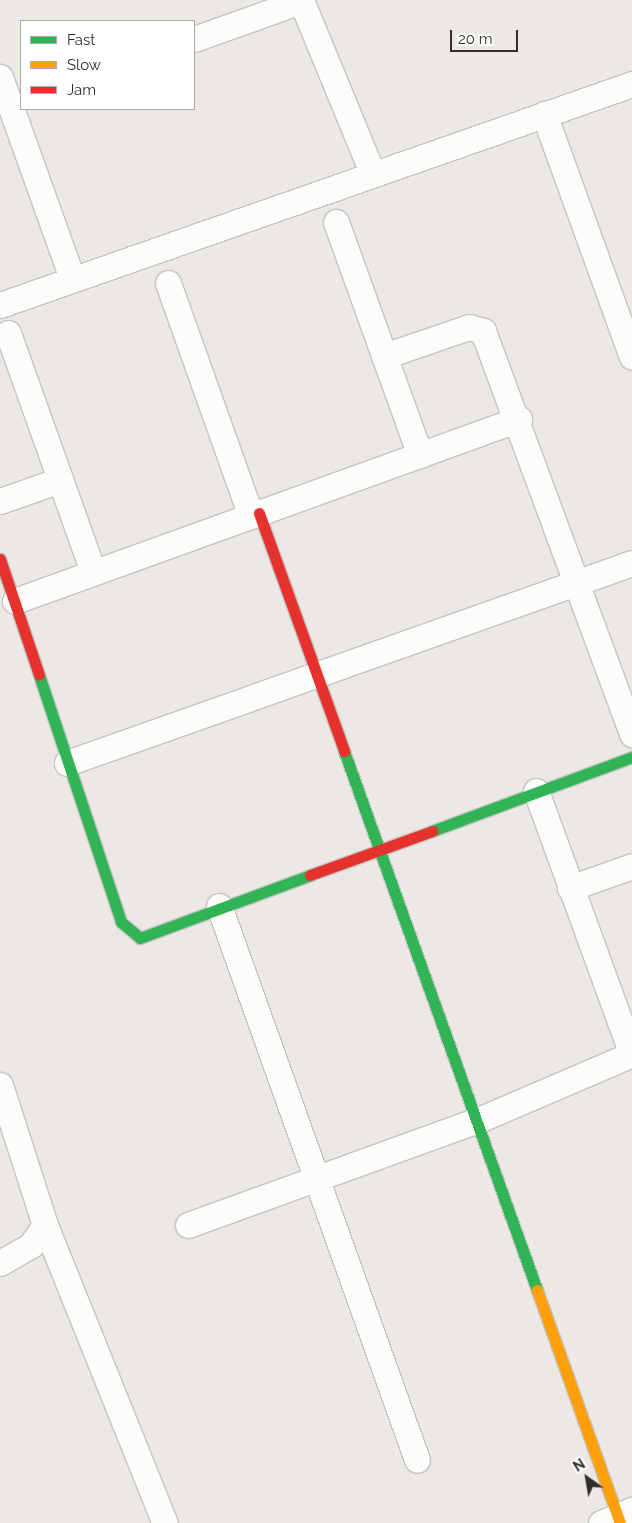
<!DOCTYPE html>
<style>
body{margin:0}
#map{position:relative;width:632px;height:1523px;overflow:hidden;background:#ece8e4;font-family:Raleway,sans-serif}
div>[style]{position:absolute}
.roads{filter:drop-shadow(1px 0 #c5c4c5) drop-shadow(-1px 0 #c5c4c5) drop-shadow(0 1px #c5c4c5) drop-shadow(0 -1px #c5c4c5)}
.street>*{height:25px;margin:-12.5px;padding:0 12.5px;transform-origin:12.5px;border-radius:12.5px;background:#fcfcfb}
.fast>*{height:11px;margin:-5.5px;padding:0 5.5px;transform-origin:5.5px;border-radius:5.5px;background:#30b455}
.slow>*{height:11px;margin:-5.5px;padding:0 5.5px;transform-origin:5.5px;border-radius:5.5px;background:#ff9f0a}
.jam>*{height:11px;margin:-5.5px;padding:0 5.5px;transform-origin:5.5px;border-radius:5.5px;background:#e5322d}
span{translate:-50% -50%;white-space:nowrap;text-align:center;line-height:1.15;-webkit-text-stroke:5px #fff;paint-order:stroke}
.legend{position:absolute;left:20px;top:20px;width:175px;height:90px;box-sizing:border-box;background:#fff;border:1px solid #ababab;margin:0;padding:6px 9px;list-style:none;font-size:15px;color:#2e2e2e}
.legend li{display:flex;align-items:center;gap:10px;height:25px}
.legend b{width:25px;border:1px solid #ababab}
.north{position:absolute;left:562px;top:1453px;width:50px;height:50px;-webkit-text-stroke:4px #fff;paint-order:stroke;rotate:328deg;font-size:14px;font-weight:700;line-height:20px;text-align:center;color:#2e2e2e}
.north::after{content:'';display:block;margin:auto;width:18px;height:22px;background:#2e2e2e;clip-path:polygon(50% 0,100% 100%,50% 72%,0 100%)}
.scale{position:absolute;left:450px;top:30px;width:68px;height:22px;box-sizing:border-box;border:2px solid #2e2e2e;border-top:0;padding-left:6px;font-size:15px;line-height:18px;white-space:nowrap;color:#2e2e2e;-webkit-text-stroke:4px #fff;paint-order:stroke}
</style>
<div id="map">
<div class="roads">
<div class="street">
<div style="left:301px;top:0;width:186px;rotate:67.6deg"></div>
<div style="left:194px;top:39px;width:114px;rotate:-19.6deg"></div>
<div style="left:0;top:77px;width:214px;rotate:70.3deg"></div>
<div style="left:544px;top:114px;width:258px;rotate:70.1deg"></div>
<div style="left:336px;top:222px;width:248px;rotate:70.2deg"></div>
<div style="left:168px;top:283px;width:247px;rotate:70.4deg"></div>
<div style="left:0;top:305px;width:670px;rotate:-19.27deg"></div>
<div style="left:8px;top:333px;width:254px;rotate:70.4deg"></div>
<div style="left:384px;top:356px;width:90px;rotate:-18.8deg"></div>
<div style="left:469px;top:327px;width:15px;rotate:16deg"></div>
<div style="left:483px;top:331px;width:430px;rotate:69.7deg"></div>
<div style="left:0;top:501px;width:64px;rotate:-19.3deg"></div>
<div style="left:15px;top:601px;width:536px;rotate:-19.86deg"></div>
<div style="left:67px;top:763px;width:599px;rotate:-19.49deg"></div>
<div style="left:536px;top:791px;width:281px;rotate:70deg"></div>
<div style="left:570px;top:888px;width:66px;rotate:-19.5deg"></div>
<div style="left:219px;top:906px;width:588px;rotate:70.33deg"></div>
<div style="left:0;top:1085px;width:147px;rotate:72.2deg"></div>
<div style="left:45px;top:1225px;width:321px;rotate:68.1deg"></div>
<div style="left:188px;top:1225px;width:306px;rotate:-19.9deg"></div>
<div style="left:476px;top:1121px;width:170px;rotate:-23.2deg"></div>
<div style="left:0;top:1263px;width:36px;rotate:-30deg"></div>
<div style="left:31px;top:1245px;width:24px;rotate:-55deg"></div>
<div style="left:601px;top:1523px;width:34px;rotate:-23deg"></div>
</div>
<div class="fast">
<div style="left:39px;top:675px;width:260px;rotate:71.6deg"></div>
<div style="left:121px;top:922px;width:25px;rotate:40deg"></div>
<div style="left:140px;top:938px;width:181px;rotate:-20.3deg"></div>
<div style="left:344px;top:751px;width:573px;rotate:70.3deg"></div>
<div style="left:432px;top:831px;width:213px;rotate:-20.3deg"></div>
</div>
<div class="slow">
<div style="left:537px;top:1290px;width:247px;rotate:70.4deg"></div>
</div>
<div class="jam">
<div style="left:259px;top:513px;width:253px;rotate:70.3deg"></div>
<div style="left:0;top:559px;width:122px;rotate:71.4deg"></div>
<div style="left:310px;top:875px;width:130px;rotate:-19.8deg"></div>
</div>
</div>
<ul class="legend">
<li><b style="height:6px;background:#30b455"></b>Fast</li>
<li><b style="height:6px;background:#ff9f0a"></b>Slow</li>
<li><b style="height:6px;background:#e5322d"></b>Jam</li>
</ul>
<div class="north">N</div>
<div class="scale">20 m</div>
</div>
